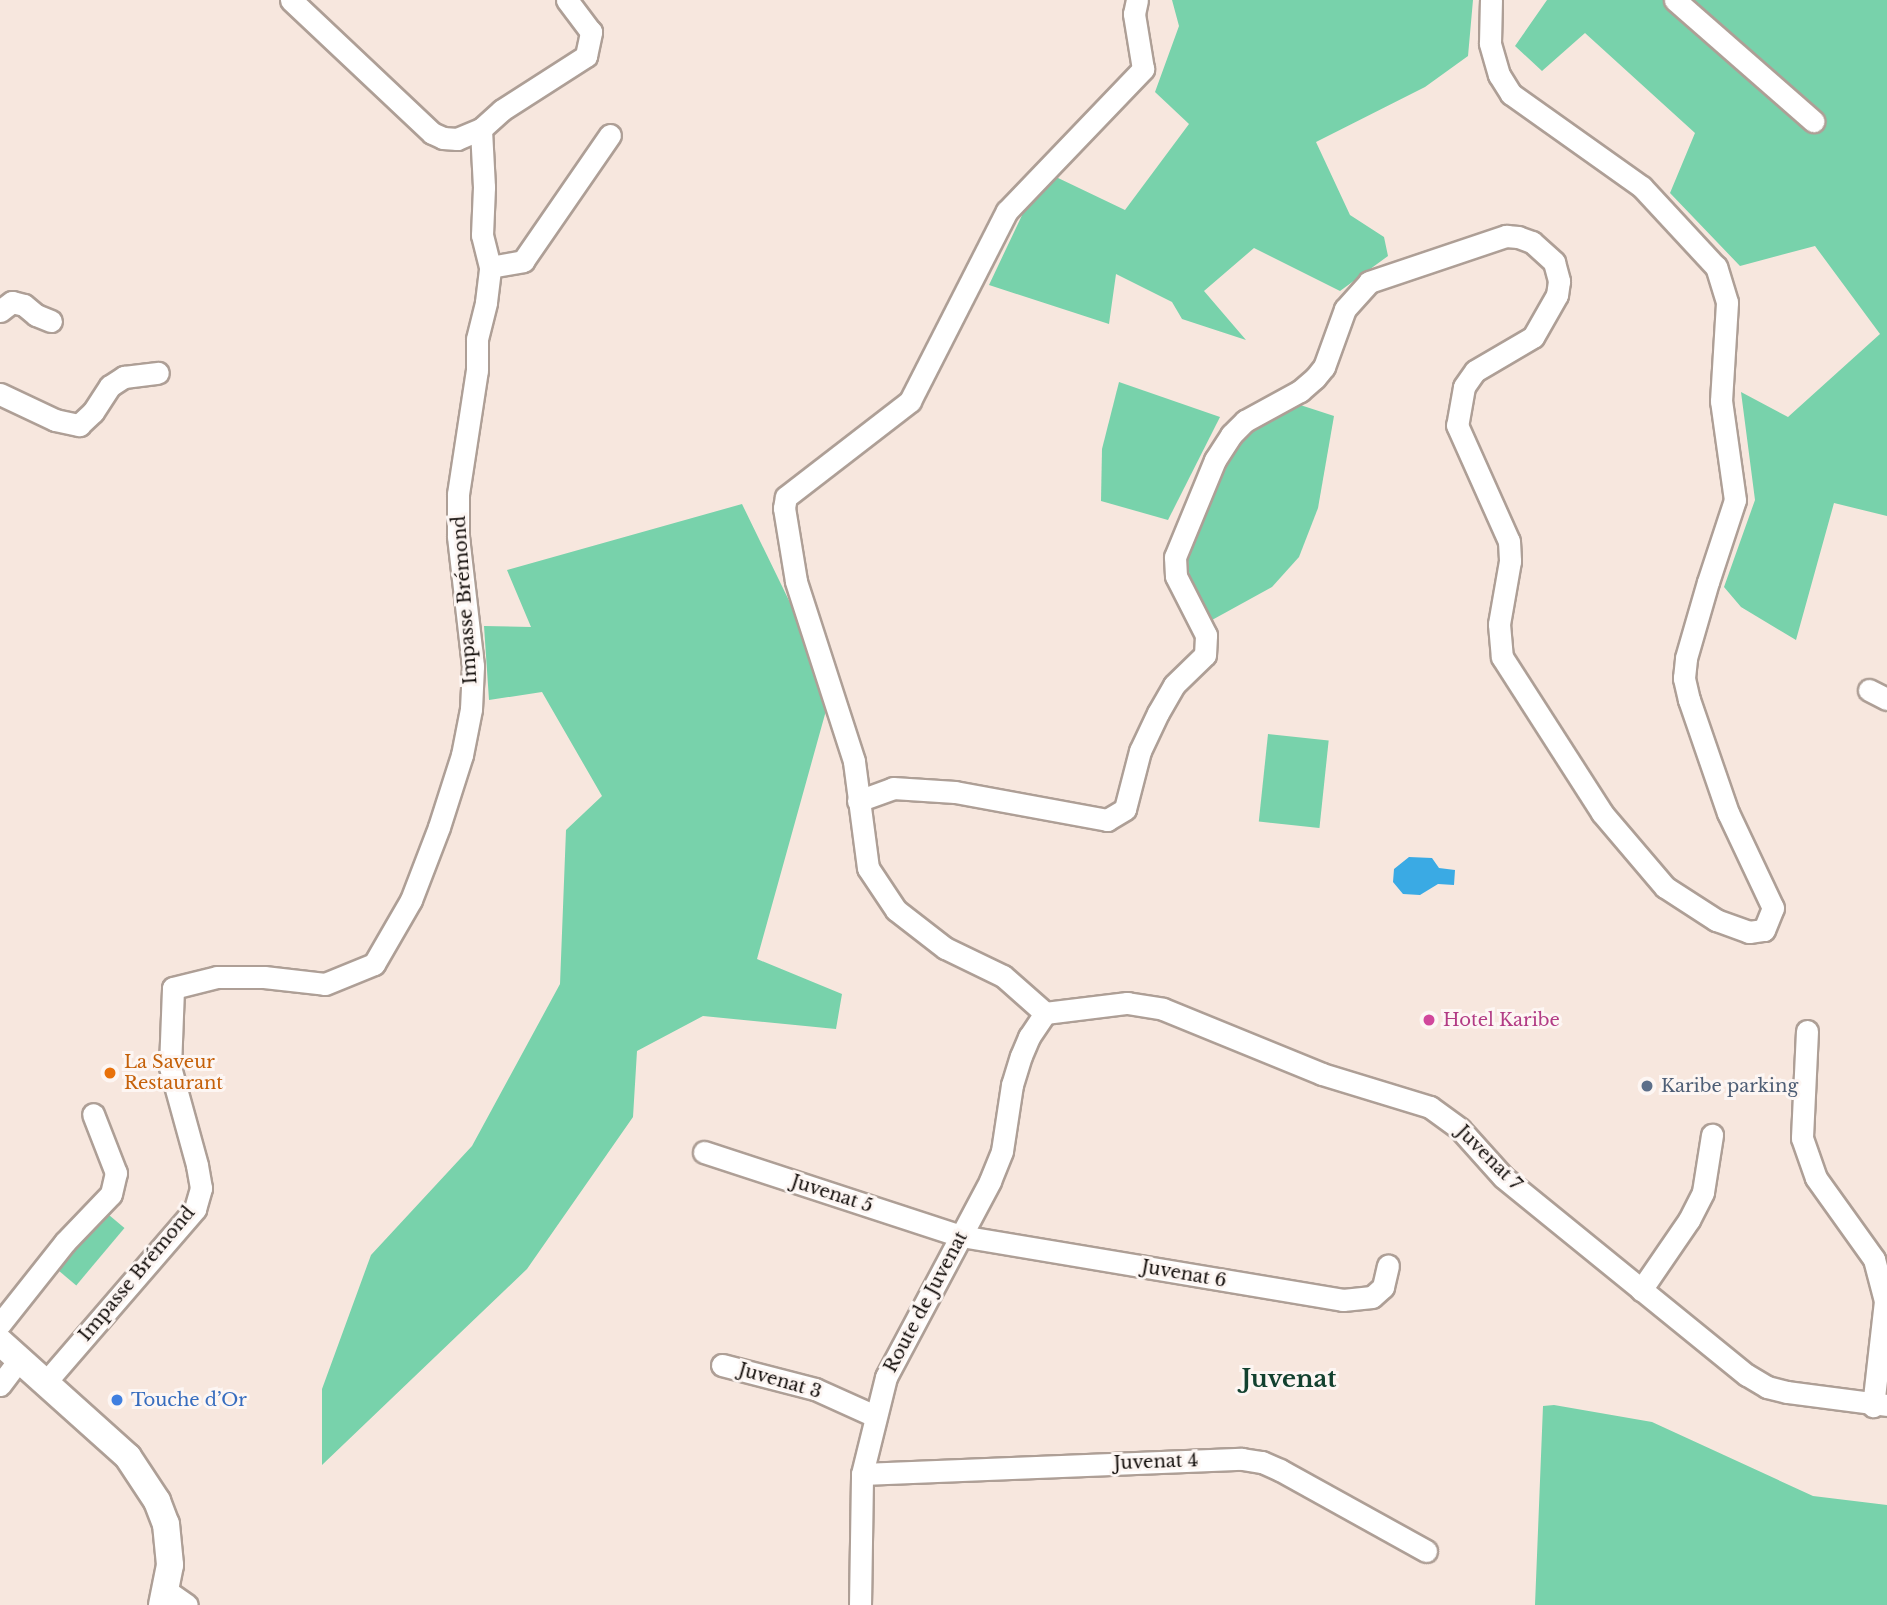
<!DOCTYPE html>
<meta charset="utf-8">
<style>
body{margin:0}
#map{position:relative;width:1887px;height:1605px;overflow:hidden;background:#f7e7de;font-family:"Libre Baskerville",serif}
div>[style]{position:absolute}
.green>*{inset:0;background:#78d2ab;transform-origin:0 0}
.water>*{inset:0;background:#3aaae4}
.roads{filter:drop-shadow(2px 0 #ae9f96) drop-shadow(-2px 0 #ae9f96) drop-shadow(0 2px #ae9f96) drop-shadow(0 -2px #ae9f96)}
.minor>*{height:21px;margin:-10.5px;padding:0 10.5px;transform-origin:10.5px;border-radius:10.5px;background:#fff}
.tertiary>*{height:26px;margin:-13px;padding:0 13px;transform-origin:13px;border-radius:13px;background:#fff}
.dots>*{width:19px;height:19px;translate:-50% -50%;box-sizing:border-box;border:4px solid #fdf6f3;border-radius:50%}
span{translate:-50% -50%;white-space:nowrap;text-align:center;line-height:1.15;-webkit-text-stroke:6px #fdf6f3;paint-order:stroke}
.street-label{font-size:18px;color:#100b08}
.hotel-label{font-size:18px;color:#b23c85}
.left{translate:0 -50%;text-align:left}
.food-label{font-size:18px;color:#c56008}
.service-label{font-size:18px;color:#4e5e75}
.shop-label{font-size:18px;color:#366cbe}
.district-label{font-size:24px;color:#12412f;font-weight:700}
</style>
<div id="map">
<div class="green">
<div style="clip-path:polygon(1172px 0,1473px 0,1468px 56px,1425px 87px,1316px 142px,1350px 215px,1384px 237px,1388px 256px,1340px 291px,1254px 248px,1204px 291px,1246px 340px,1182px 319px,1172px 302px,1116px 274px,1109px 324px,989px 285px,1024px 211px,1056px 177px,1125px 210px,1189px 124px,1155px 92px,1179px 26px)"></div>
<div style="clip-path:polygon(1547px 0,1887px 0,1887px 516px,1834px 503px,1796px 640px,1741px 607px,1724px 587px,1755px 500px,1741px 392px,1788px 417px,1880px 334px,1815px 246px,1740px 266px,1670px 193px,1695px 133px,1585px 33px,1542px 71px,1515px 46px)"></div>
<div style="clip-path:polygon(1119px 382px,1220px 417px,1168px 520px,1101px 501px,1102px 449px)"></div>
<div style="clip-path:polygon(1288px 401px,1334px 416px,1318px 508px,1299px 557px,1272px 587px,1212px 620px,1191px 593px,1188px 560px,1195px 519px,1228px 452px)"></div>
<div style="clip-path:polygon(742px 504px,832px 689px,757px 959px,842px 994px,836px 1029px,703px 1016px,637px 1051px,633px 1117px,527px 1269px,322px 1465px,322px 1389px,371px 1255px,472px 1146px,560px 984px,566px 830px,602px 796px,542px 692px,489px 700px,484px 626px,531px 627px,507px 570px)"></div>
<div style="left:1268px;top:734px;width:61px;height:88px;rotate:6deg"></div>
<div style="left:90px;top:1199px;width:45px;height:75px;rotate:40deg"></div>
<div style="clip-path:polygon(1554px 1405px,1652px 1422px,1813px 1496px,1887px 1505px,1887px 1605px,1535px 1605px,1543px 1406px)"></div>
</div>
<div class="water">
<div style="clip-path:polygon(1409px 857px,1432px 858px,1439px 868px,1455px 870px,1454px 885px,1438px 884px,1420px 895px,1403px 894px,1393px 882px,1394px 869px)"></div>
</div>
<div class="roads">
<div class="minor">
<div style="left:291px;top:0;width:194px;rotate:43.3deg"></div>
<div style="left:432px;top:133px;width:12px;rotate:24deg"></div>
<div style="left:443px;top:138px;width:14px;rotate:4deg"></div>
<div style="left:457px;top:139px;width:26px;rotate:-23deg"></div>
<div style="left:1675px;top:0;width:184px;rotate:41.2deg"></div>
<div style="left:490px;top:267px;width:34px;rotate:-10deg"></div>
<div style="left:523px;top:261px;width:153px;rotate:-55.4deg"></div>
<div style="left:0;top:311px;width:15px;rotate:-37deg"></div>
<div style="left:12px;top:302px;width:12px;rotate:14deg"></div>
<div style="left:24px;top:305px;width:16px;rotate:40deg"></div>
<div style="left:36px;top:315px;width:16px;rotate:22deg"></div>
<div style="left:0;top:394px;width:61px;rotate:25.3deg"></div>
<div style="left:55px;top:420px;width:25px;rotate:12deg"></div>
<div style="left:79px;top:425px;width:19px;rotate:-43deg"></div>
<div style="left:93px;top:412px;width:31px;rotate:-57deg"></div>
<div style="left:110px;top:386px;width:17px;rotate:-33deg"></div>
<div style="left:124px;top:377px;width:34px;rotate:-7deg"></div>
<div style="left:1869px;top:690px;width:20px;rotate:27deg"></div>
<div style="left:858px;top:801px;width:37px;rotate:-20deg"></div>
<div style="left:893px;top:788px;width:62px;rotate:3.7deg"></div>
<div style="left:955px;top:792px;width:155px;rotate:10.4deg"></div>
<div style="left:1107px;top:820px;width:21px;rotate:-31deg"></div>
<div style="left:1125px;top:809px;width:60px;rotate:-75.5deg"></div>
<div style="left:1140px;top:751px;width:42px;rotate:-64.7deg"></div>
<div style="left:1158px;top:713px;width:32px;rotate:-60deg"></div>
<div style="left:1174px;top:685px;width:43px;rotate:-44.1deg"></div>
<div style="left:1205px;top:655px;width:20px;rotate:-87deg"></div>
<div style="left:1206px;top:635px;width:66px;rotate:-117deg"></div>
<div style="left:1176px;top:576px;width:19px;rotate:-93deg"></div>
<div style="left:1175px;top:557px;width:105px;rotate:-67.6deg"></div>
<div style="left:1215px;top:460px;width:30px;rotate:-57deg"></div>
<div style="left:1231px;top:435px;width:20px;rotate:-45deg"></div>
<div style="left:1245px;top:421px;width:63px;rotate:-28.6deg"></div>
<div style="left:1300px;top:391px;width:20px;rotate:-41deg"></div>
<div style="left:1315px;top:378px;width:14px;rotate:-51deg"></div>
<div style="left:1324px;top:367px;width:62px;rotate:-70.1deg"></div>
<div style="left:1345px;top:309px;width:36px;rotate:-48deg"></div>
<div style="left:1369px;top:282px;width:145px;rotate:-18.6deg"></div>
<div style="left:1506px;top:236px;width:12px;rotate:5deg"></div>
<div style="left:1518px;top:237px;width:15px;rotate:20deg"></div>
<div style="left:1532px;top:242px;width:30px;rotate:42deg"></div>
<div style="left:1554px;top:262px;width:20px;rotate:75deg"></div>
<div style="left:1559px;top:281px;width:14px;rotate:98deg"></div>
<div style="left:1557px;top:295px;width:48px;rotate:119.7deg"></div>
<div style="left:1533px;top:337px;width:67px;rotate:149.6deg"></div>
<div style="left:1475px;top:371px;width:19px;rotate:125deg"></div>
<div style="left:1464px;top:387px;width:39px;rotate:100deg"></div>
<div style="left:1457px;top:425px;width:127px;rotate:65.9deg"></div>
<div style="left:1509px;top:541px;width:20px;rotate:87deg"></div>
<div style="left:1510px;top:561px;width:64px;rotate:99.9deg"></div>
<div style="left:1499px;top:624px;width:33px;rotate:85deg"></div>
<div style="left:1502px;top:657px;width:185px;rotate:57.3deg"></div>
<div style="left:1602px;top:813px;width:97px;rotate:49.6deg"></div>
<div style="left:1665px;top:887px;width:61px;rotate:32.9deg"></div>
<div style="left:1716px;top:920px;width:35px;rotate:20deg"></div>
<div style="left:1749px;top:932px;width:15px;rotate:-8deg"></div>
<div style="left:1764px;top:930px;width:24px;rotate:-68deg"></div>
<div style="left:1773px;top:908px;width:105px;rotate:-115.3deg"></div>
<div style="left:1728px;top:813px;width:120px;rotate:-109deg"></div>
<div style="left:1689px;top:700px;width:23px;rotate:-103deg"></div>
<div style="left:1684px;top:678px;width:20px;rotate:-84deg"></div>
<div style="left:1686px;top:658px;width:79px;rotate:-73.9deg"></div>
<div style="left:1708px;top:582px;width:86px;rotate:-71.8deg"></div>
<div style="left:1735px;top:500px;width:100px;rotate:-98deg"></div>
<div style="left:1721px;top:401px;width:99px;rotate:-86.5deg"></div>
<div style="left:1727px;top:302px;width:37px;rotate:-107deg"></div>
<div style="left:1716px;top:267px;width:109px;rotate:-132.8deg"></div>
<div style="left:1642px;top:187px;width:161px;rotate:-144.6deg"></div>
<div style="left:1511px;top:94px;width:22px;rotate:-122deg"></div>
<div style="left:1499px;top:75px;width:33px;rotate:-106deg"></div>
<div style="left:1490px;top:43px;width:43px;rotate:-88.7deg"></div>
<div style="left:1045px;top:1013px;width:56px;rotate:-138.6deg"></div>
<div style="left:1003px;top:976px;width:64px;rotate:-154.2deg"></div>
<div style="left:945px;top:948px;width:62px;rotate:-142.2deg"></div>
<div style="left:896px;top:910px;width:50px;rotate:-123.7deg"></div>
<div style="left:868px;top:868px;width:108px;rotate:-97.5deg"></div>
<div style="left:854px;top:761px;width:189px;rotate:-107.9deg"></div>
<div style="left:796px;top:581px;width:74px;rotate:-99.3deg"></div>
<div style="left:784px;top:508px;width:11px;rotate:-80deg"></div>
<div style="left:786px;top:497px;width:157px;rotate:-37.7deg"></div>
<div style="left:910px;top:401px;width:213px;rotate:-63deg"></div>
<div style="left:1007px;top:211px;width:197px;rotate:-46.2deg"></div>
<div style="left:1143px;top:69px;width:56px;rotate:-99.3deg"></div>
<div style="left:1134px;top:14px;width:14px;rotate:-78deg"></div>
<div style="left:1045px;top:1013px;width:83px;rotate:-7deg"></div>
<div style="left:1127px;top:1003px;width:36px;rotate:9deg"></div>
<div style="left:1163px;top:1009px;width:172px;rotate:22.2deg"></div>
<div style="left:1322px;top:1074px;width:113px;rotate:17deg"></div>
<div style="left:1430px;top:1107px;width:37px;rotate:36deg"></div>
<div style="left:1460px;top:1129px;width:64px;rotate:48.1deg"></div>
<div style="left:1503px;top:1177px;width:314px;rotate:39.1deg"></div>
<div style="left:1747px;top:1375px;width:23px;rotate:31deg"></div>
<div style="left:1767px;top:1387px;width:21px;rotate:14deg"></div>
<div style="left:1787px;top:1392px;width:101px;rotate:7.4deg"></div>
<div style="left:1807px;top:1031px;width:107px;rotate:92.7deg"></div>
<div style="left:1802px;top:1138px;width:42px;rotate:70.7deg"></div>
<div style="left:1816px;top:1178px;width:100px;rotate:54.4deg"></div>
<div style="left:1874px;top:1259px;width:43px;rotate:75.3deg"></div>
<div style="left:1885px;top:1301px;width:106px;rotate:96.5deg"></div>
<div style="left:704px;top:1152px;width:270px;rotate:18.1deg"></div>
<div style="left:961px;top:1236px;width:387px;rotate:9.5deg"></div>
<div style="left:1343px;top:1300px;width:29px;rotate:-6deg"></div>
<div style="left:1372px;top:1297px;width:15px;rotate:-42deg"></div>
<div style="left:1383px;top:1287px;width:22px;rotate:-77deg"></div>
<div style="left:1641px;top:1290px;width:85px;rotate:-55.6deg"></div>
<div style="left:1689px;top:1220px;width:31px;rotate:-63deg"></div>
<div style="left:1703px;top:1192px;width:58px;rotate:-81deg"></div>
<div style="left:0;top:1324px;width:105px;rotate:-51.6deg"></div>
<div style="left:65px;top:1242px;width:66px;rotate:-46.2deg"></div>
<div style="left:111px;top:1194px;width:22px;rotate:-77deg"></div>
<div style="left:116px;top:1173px;width:63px;rotate:-111.3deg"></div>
<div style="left:722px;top:1365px;width:96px;rotate:14.5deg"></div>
<div style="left:815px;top:1389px;width:66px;rotate:24.2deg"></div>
<div style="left:45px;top:1383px;width:230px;rotate:-49.2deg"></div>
<div style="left:195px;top:1209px;width:22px;rotate:-74deg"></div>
<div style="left:201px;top:1188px;width:23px;rotate:-100deg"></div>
<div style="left:197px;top:1165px;width:102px;rotate:-105.4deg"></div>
<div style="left:170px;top:1067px;width:79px;rotate:-87.8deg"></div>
<div style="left:173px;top:988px;width:45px;rotate:-14deg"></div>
<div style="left:217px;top:977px;width:47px"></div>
<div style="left:264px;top:977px;width:61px;rotate:6.5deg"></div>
<div style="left:325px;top:984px;width:53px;rotate:-22.2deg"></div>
<div style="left:374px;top:964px;width:74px;rotate:-60deg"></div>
<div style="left:411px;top:900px;width:78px;rotate:-69deg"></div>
<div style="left:439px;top:827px;width:76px;rotate:-72.3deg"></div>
<div style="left:462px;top:755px;width:47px;rotate:-78.9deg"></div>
<div style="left:471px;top:709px;width:43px;rotate:-87.3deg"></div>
<div style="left:473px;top:666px;width:131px;rotate:-96.6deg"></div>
<div style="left:458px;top:536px;width:42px;rotate:-90deg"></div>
<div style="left:458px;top:494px;width:125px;rotate:-81.3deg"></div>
<div style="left:477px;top:370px;width:31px;rotate:-90deg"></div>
<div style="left:477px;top:339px;width:38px;rotate:-76deg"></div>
<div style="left:486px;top:302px;width:35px;rotate:-83deg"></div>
<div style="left:490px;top:267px;width:33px;rotate:-104deg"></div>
<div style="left:482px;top:235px;width:48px;rotate:-87.6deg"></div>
<div style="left:484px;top:187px;width:58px;rotate:-93deg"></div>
<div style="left:481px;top:129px;width:28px;rotate:-42deg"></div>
<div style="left:502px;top:110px;width:100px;rotate:-32.7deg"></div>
<div style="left:586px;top:56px;width:25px;rotate:-78deg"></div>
<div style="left:591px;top:32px;width:40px;rotate:-127deg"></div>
<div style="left:0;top:1385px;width:31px;rotate:-53deg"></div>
<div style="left:862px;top:1474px;width:380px;rotate:-2.3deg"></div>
<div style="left:1242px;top:1459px;width:20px;rotate:9deg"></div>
<div style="left:1262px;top:1462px;width:20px;rotate:24deg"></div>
<div style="left:1280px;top:1470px;width:167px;rotate:29deg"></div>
<div style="left:167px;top:1591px;width:24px;rotate:35deg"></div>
<div style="left:860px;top:1605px;width:131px;rotate:-89.1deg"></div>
<div style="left:862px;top:1474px;width:100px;rotate:-76.1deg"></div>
<div style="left:886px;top:1377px;width:222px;rotate:-62deg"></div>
<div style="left:990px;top:1181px;width:32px;rotate:-68deg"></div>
<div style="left:1002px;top:1151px;width:67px;rotate:-81.4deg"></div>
<div style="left:1012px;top:1085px;width:30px;rotate:-73deg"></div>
<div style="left:1021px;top:1056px;width:21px;rotate:-67deg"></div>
<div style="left:1029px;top:1037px;width:29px;rotate:-56deg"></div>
</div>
<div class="tertiary">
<div style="left:0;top:1342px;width:172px;rotate:41.9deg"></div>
<div style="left:128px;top:1457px;width:53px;rotate:56.6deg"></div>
<div style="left:157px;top:1501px;width:25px;rotate:69deg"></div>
<div style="left:166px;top:1524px;width:41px;rotate:84.4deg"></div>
<div style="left:170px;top:1565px;width:41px;rotate:101.3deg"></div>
</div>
</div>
<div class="dots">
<div style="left:1429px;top:1020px;background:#d1479c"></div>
<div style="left:110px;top:1073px;background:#e8710a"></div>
<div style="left:1647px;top:1086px;background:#5c6f8a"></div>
<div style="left:117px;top:1400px;background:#3f7fe0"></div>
</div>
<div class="street-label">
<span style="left:465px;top:600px;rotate:-94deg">Impasse Brémond</span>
<span style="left:1489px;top:1158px;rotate:45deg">Juvenat 7</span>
<span style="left:832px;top:1194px;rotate:18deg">Juvenat 5</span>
<span style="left:137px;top:1274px;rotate:-50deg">Impasse Brémond</span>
<span style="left:1184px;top:1274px;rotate:10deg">Juvenat 6</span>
<span style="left:926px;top:1302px;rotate:-62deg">Route de Juvenat</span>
<span style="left:780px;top:1381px;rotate:16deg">Juvenat 3</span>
<span style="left:1156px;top:1462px;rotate:-2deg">Juvenat 4</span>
</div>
<div class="hotel-label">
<span class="left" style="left:1443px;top:1020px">Hotel Karibe</span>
</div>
<div class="food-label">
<span class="left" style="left:124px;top:1073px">La Saveur<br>Restaurant</span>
</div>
<div class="service-label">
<span class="left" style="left:1661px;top:1086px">Karibe parking</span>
</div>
<div class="shop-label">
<span class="left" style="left:131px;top:1400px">Touche d’Or</span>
</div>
<div class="district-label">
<span style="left:1289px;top:1379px">Juvenat</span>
</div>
</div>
